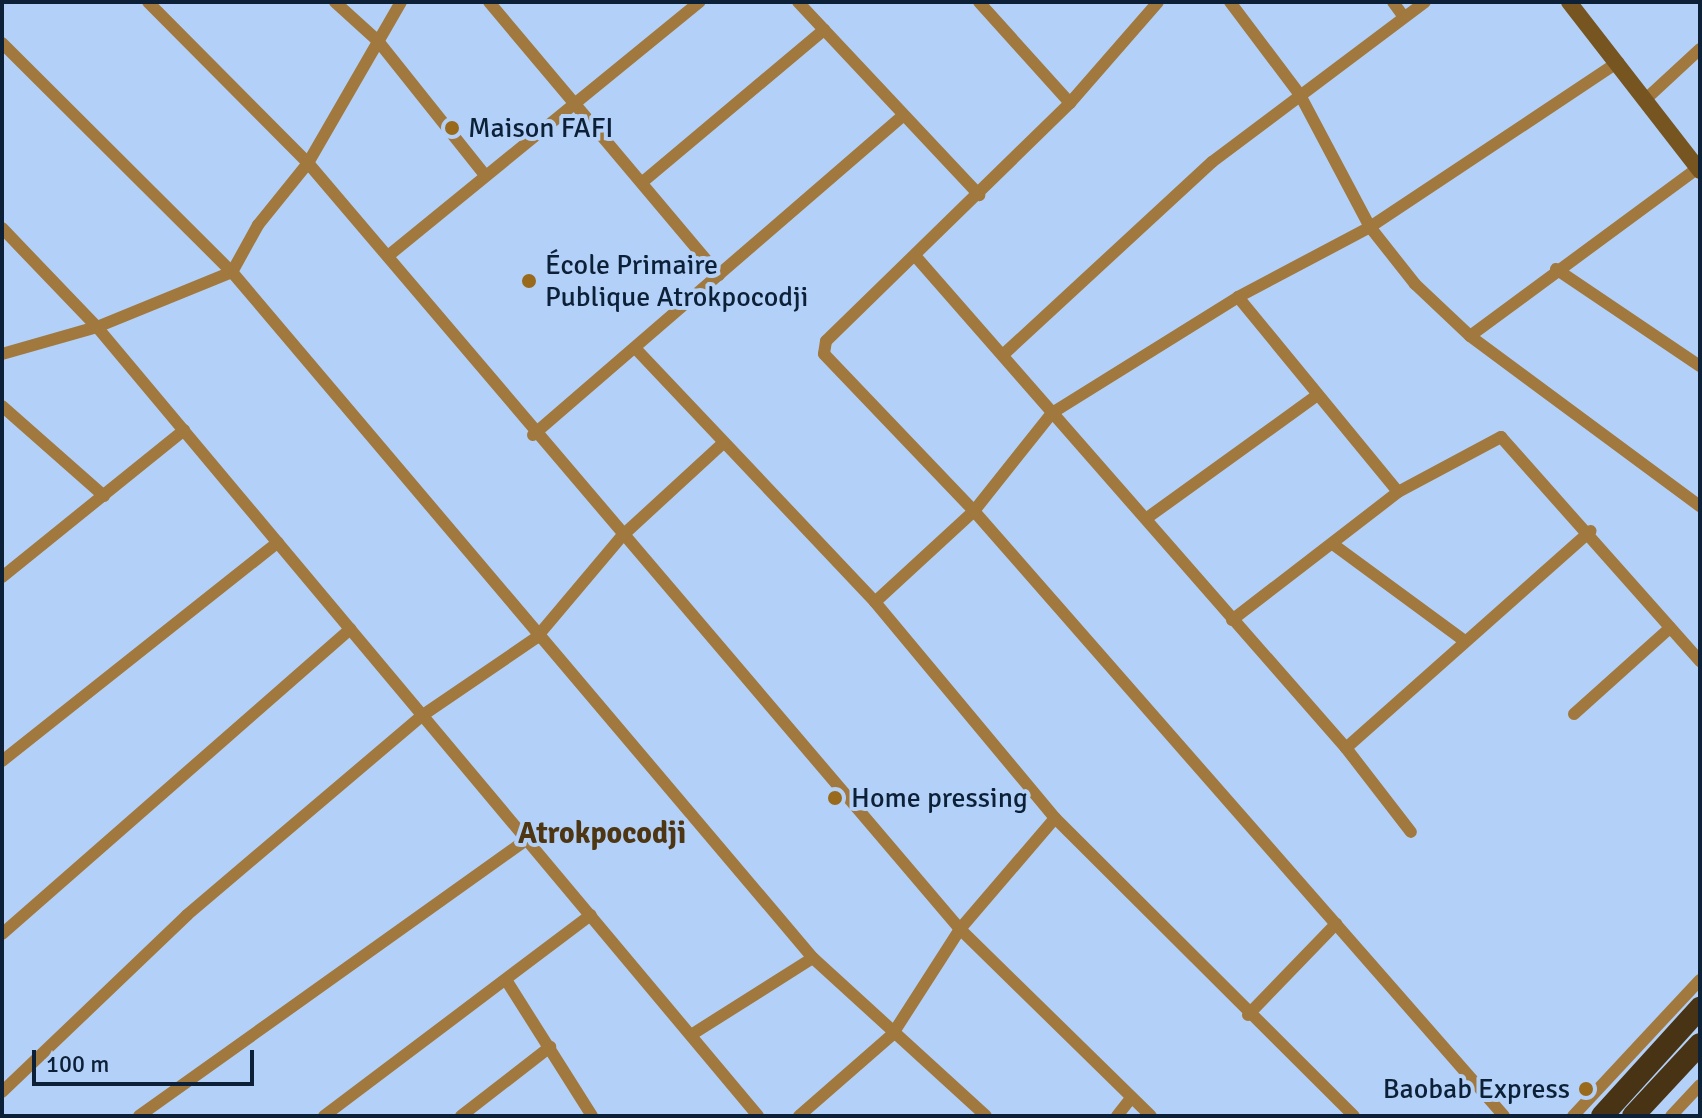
<!DOCTYPE html>
<meta charset="utf-8">
<style>
body{margin:0}
#map{position:relative;width:1702px;height:1118px;overflow:hidden;background:#b3d1f8;font-family:Signika,sans-serif}
div>[style]{position:absolute}
.minor>*{height:12px;margin:-6px;padding:0 6px;transform-origin:6px;border-radius:6px;background:#a1793e}
.secondary>*{height:16px;margin:-8px;padding:0 8px;transform-origin:8px;border-radius:8px;background:#775520}
.trunk>*{height:22px;margin:-11px;padding:0 11px;transform-origin:11px;border-radius:11px;background:#483414}
.dots>*{width:22px;height:22px;translate:-50% -50%;box-sizing:border-box;border:4px solid #b3d1f8;border-radius:50%}
span{translate:-50% -50%;white-space:nowrap;text-align:center;line-height:1.15;-webkit-text-stroke:8px #b3d1f8;paint-order:stroke}
.poi-label{font-size:28px;color:#0c2038}
.left{translate:0 -50%;text-align:left}
.right{translate:-100% -50%;text-align:right}
.neighbourhood-label{font-size:30px;color:#4e3613;font-weight:700}
.frame{position:absolute;inset:0;border:4px solid #0c2038;pointer-events:none}
.scale{position:absolute;left:32px;top:1050px;width:222px;height:36px;box-sizing:border-box;border:4px solid #0c2038;border-top:0;padding-left:10px;font-size:24px;line-height:28px;white-space:nowrap;color:#0c2038;-webkit-text-stroke:6px #b3d1f8;paint-order:stroke}
</style>
<div id="map">
<div class="minor">
<div style="left:148px;top:2px;width:227px;rotate:45.2deg"></div>
<div style="left:308px;top:163px;width:1006px;rotate:49.6deg"></div>
<div style="left:960px;top:929px;width:267px;rotate:44.4deg"></div>
<div style="left:335px;top:2px;width:58px;rotate:42.2deg"></div>
<div style="left:378px;top:41px;width:171px;rotate:51.4deg"></div>
<div style="left:489px;top:2px;width:357px;rotate:49.9deg"></div>
<div style="left:798px;top:2px;width:265px;rotate:46.8deg"></div>
<div style="left:979px;top:2px;width:136px;rotate:48deg"></div>
<div style="left:1158px;top:2px;width:134px;rotate:131.1deg"></div>
<div style="left:1070px;top:103px;width:341px;rotate:135.7deg"></div>
<div style="left:826px;top:341px;width:13px;rotate:99deg"></div>
<div style="left:824px;top:354px;width:217px;rotate:46.3deg"></div>
<div style="left:974px;top:511px;width:804px;rotate:48.78deg"></div>
<div style="left:1230px;top:2px;width:116px;rotate:53deg"></div>
<div style="left:1300px;top:95px;width:149px;rotate:62.1deg"></div>
<div style="left:1370px;top:227px;width:73px;rotate:51.7deg"></div>
<div style="left:1415px;top:284px;width:76px;rotate:43.4deg"></div>
<div style="left:1470px;top:336px;width:286px;rotate:36.5deg"></div>
<div style="left:1393px;top:2px;width:17px;rotate:54deg"></div>
<div style="left:2px;top:43px;width:325px;rotate:44.9deg"></div>
<div style="left:232px;top:272px;width:899px;rotate:49.74deg"></div>
<div style="left:813px;top:958px;width:234px;rotate:42.4deg"></div>
<div style="left:1647px;top:98px;width:72px;rotate:-42.8deg"></div>
<div style="left:645px;top:180px;width:234px;rotate:-40deg"></div>
<div style="left:2px;top:228px;width:137px;rotate:46.2deg"></div>
<div style="left:97px;top:327px;width:1029px;rotate:50.04deg"></div>
<div style="left:388px;top:256px;width:402px;rotate:-39.2deg"></div>
<div style="left:917px;top:258px;width:651px;rotate:48.8deg"></div>
<div style="left:1346px;top:748px;width:106px;rotate:52.3deg"></div>
<div style="left:1556px;top:269px;width:174px;rotate:34deg"></div>
<div style="left:1238px;top:297px;width:252px;rotate:50.6deg"></div>
<div style="left:1470px;top:336px;width:283px;rotate:-36.4deg"></div>
<div style="left:636px;top:349px;width:348px;rotate:46.6deg"></div>
<div style="left:875px;top:602px;width:281px;rotate:50.2deg"></div>
<div style="left:1055px;top:818px;width:422px;rotate:44.9deg"></div>
<div style="left:1005px;top:353px;width:282px;rotate:-42.7deg"></div>
<div style="left:1212px;top:162px;width:266px;rotate:-36.9deg"></div>
<div style="left:2px;top:354px;width:99px;rotate:-15.9deg"></div>
<div style="left:97px;top:327px;width:146px;rotate:-22.2deg"></div>
<div style="left:232px;top:272px;width:54px;rotate:-61deg"></div>
<div style="left:258px;top:225px;width:80px;rotate:-51.1deg"></div>
<div style="left:308px;top:163px;width:186px;rotate:-60deg"></div>
<div style="left:2px;top:406px;width:136px;rotate:41.4deg"></div>
<div style="left:533px;top:435px;width:488px;rotate:-40.8deg"></div>
<div style="left:1147px;top:518px;width:207px;rotate:-35.8deg"></div>
<div style="left:1334px;top:545px;width:159px;rotate:36.3deg"></div>
<div style="left:2px;top:577px;width:234px;rotate:-38.9deg"></div>
<div style="left:875px;top:602px;width:134px;rotate:-42.6deg"></div>
<div style="left:974px;top:511px;width:125px;rotate:-51.5deg"></div>
<div style="left:1052px;top:413px;width:219px;rotate:-31.9deg"></div>
<div style="left:1238px;top:297px;width:149px;rotate:-27.9deg"></div>
<div style="left:1370px;top:227px;width:298px;rotate:-33.6deg"></div>
<div style="left:1232px;top:620px;width:210px;rotate:-37.6deg"></div>
<div style="left:1398px;top:492px;width:117px;rotate:-28.1deg"></div>
<div style="left:1501px;top:437px;width:300px;rotate:48.4deg"></div>
<div style="left:1574px;top:714px;width:129px;rotate:-41.9deg"></div>
<div style="left:1346px;top:748px;width:327px;rotate:-41.6deg"></div>
<div style="left:2px;top:761px;width:352px;rotate:-38.4deg"></div>
<div style="left:2px;top:934px;width:463px;rotate:-41.2deg"></div>
<div style="left:508px;top:983px;width:157px;rotate:57.7deg"></div>
<div style="left:1248px;top:1015px;width:127px;rotate:-46deg"></div>
<div style="left:691px;top:1035px;width:144px;rotate:-32.3deg"></div>
<div style="left:2px;top:1092px;width:256px;rotate:-43.7deg"></div>
<div style="left:187px;top:915px;width:309px;rotate:-40.3deg"></div>
<div style="left:423px;top:715px;width:137px;rotate:-34.3deg"></div>
<div style="left:536px;top:638px;width:133px;rotate:-49.9deg"></div>
<div style="left:622px;top:536px;width:134px;rotate:-42.6deg"></div>
<div style="left:139px;top:1116px;width:477px;rotate:-35.5deg"></div>
<div style="left:324px;top:1116px;width:334px;rotate:-37deg"></div>
<div style="left:461px;top:1116px;width:113px;rotate:-37.8deg"></div>
<div style="left:799px;top:1116px;width:123px;rotate:-41.1deg"></div>
<div style="left:892px;top:1035px;width:126px;rotate:-57.3deg"></div>
<div style="left:960px;top:929px;width:146px;rotate:-49.4deg"></div>
<div style="left:1117px;top:1116px;width:23px;rotate:-52deg"></div>
<div style="left:1573px;top:1116px;width:186px;rotate:-47deg"></div>
<div style="left:1671px;top:1116px;width:42px;rotate:-46.9deg"></div>
</div>
<div class="secondary">
<div style="left:1569px;top:2px;width:214px;rotate:52.2deg"></div>
</div>
<div class="trunk">
<div style="left:1602px;top:1116px;width:146px;rotate:-47.8deg"></div>
<div style="left:1633px;top:1116px;width:98px;rotate:-47.1deg"></div>
</div>
<div class="dots">
<div style="left:452px;top:128px;background:#996a1b"></div>
<div style="left:529px;top:281px;background:#996a1b"></div>
<div style="left:835px;top:798px;background:#996a1b"></div>
<div style="left:1586px;top:1089px;background:#996a1b"></div>
</div>
<div class="poi-label">
<span class="left" style="left:468px;top:128px">Maison FAFI</span>
<span class="left" style="left:545px;top:281px">École Primaire<br>Publique Atrokpocodji</span>
<span class="left" style="left:851px;top:798px">Home pressing</span>
<span class="right" style="left:1570px;top:1089px">Baobab Express</span>
</div>
<div class="neighbourhood-label">
<span style="left:602px;top:834px">Atrokpocodji</span>
</div>
<div class="frame"></div>
<div class="scale">100 m</div>
</div>
